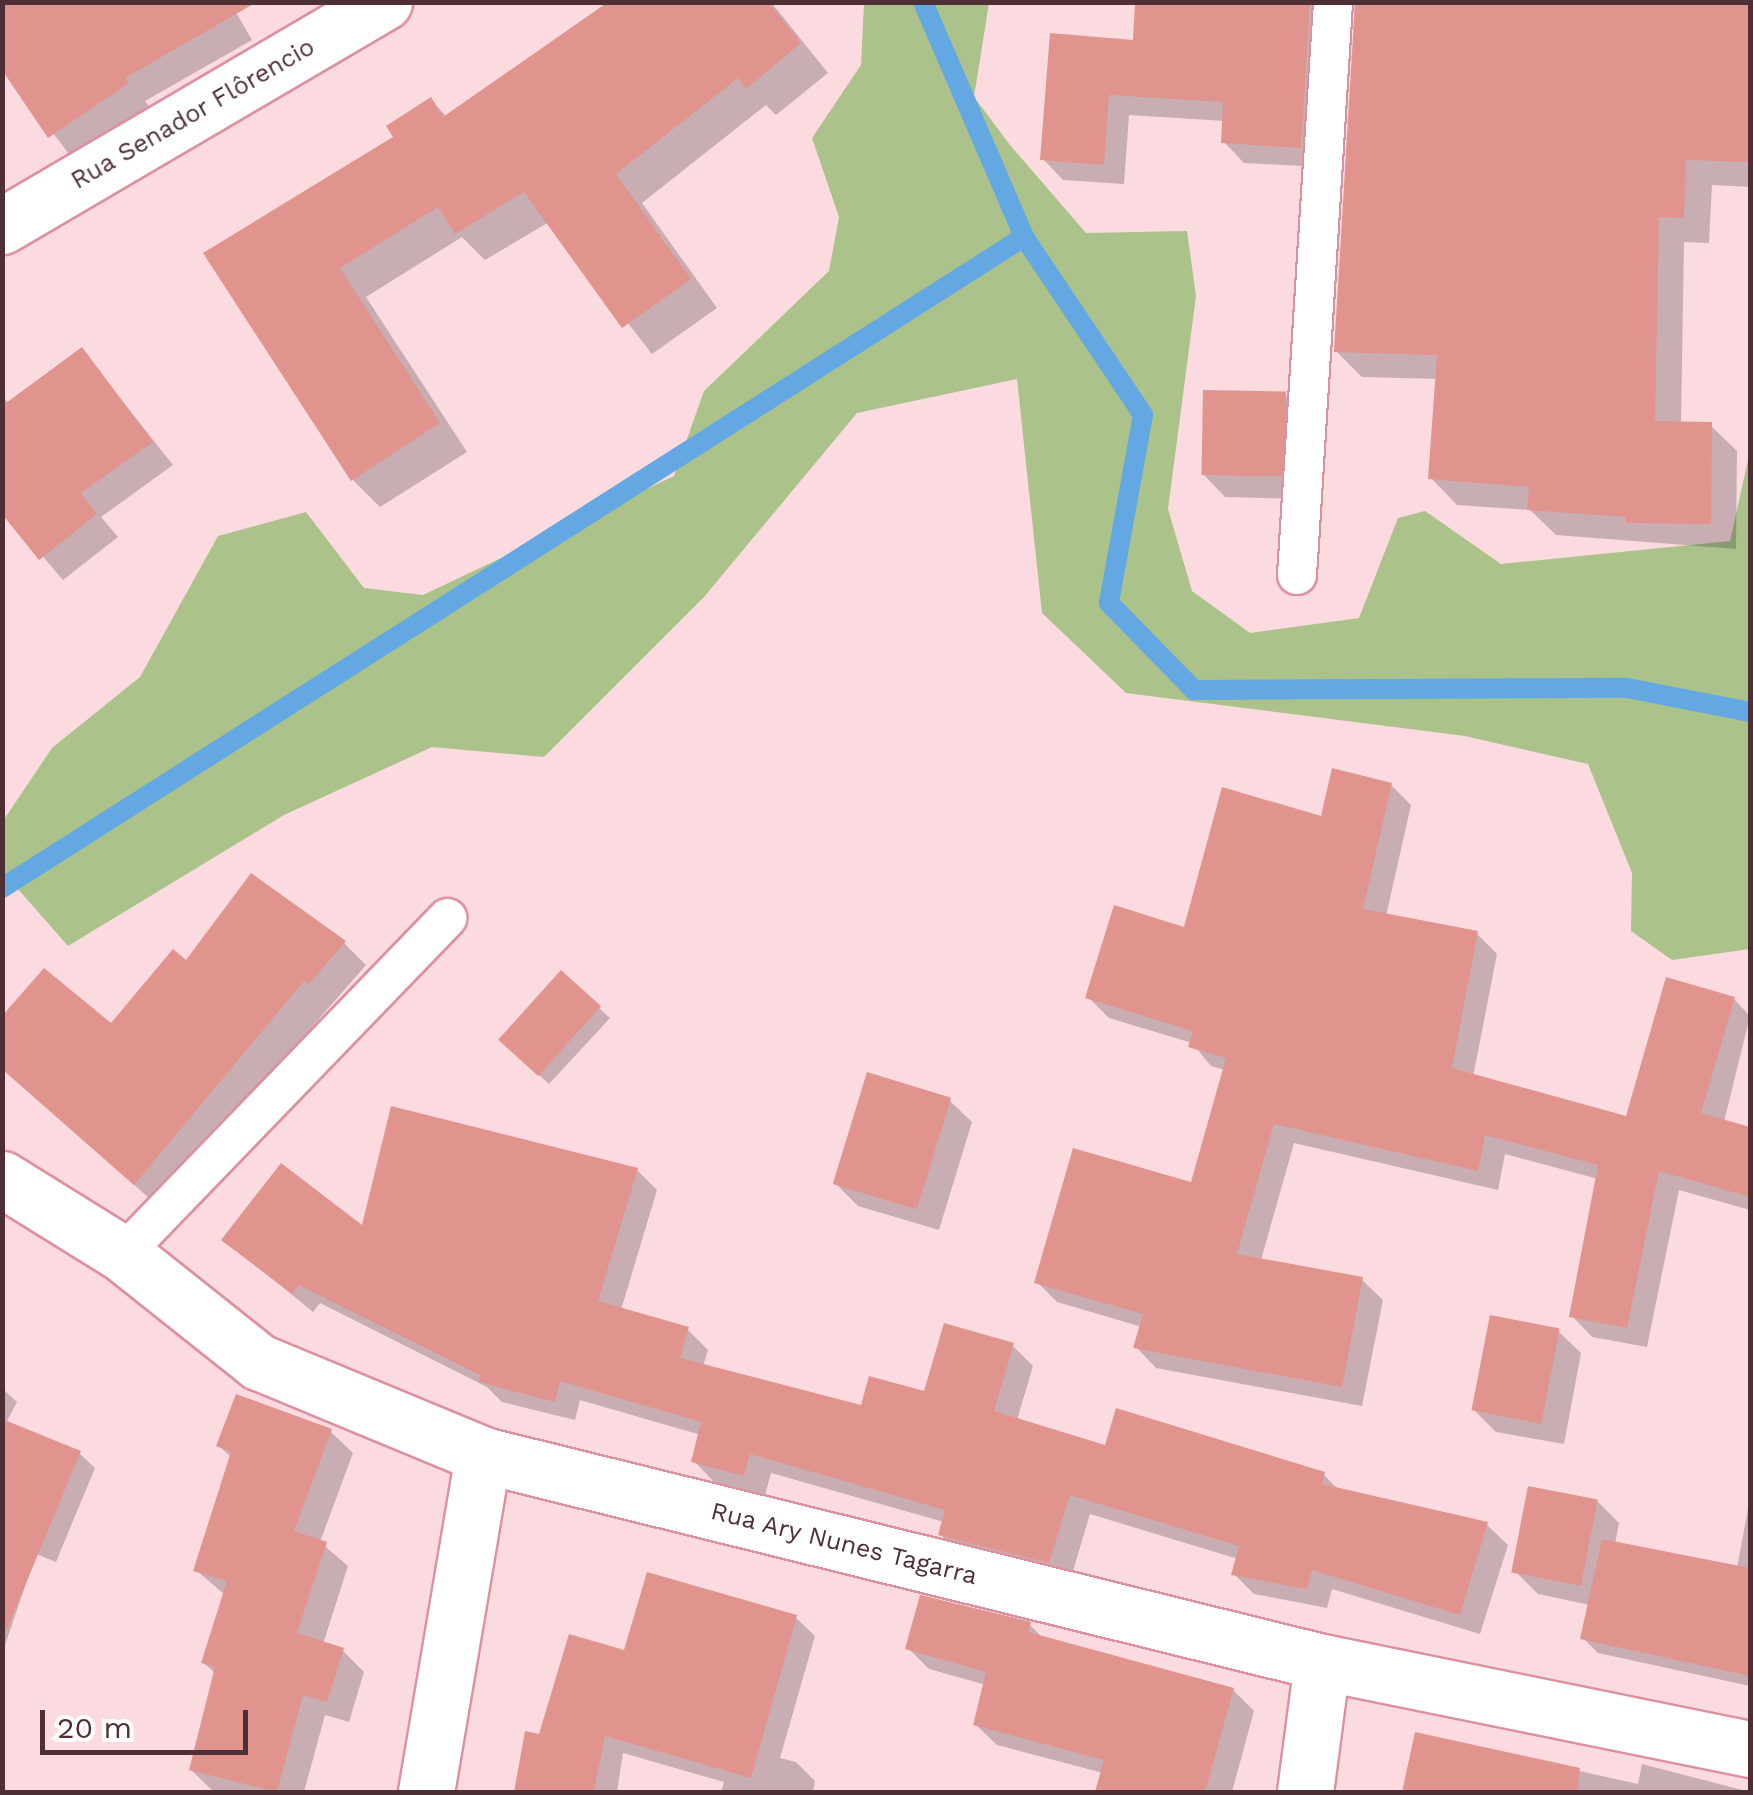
<!DOCTYPE html>
<meta charset="utf-8">
<style>
body{margin:0}
#map{position:relative;width:1753px;height:1795px;overflow:hidden;background:#fbdae0;font-family:"Work Sans",sans-serif}
div>[style]{position:absolute}
.green>*{inset:0;background:#acc28b}
.shadow>*{inset:0;background:#0003}
.stream>*{height:20px;margin:-10px;padding:0 10px;transform-origin:10px;border-radius:10px;background:#63a8e2}
.building>*{inset:0;background:#e0948d;transform-origin:0 0}
.roads{filter:drop-shadow(2px 0 #dc91a1) drop-shadow(-2px 0 #dc91a1) drop-shadow(0 2px #dc91a1) drop-shadow(0 -2px #dc91a1)}
.service>*{height:38px;margin:-19px;padding:0 19px;transform-origin:19px;border-radius:19px;background:#fff}
.minor>*{height:55px;margin:-27.5px;padding:0 27.5px;transform-origin:27.5px;border-radius:27.5px;background:#fff}
span{translate:-50% -50%;white-space:nowrap;text-align:center;line-height:1.15;-webkit-text-stroke:8px #fff;paint-order:stroke}
.street-label{font-size:25px;color:#4e2f36}
.frame{position:absolute;inset:0;border:5px solid #4e2f36;pointer-events:none}
.scale{position:absolute;left:40px;top:1710px;width:208px;height:45px;box-sizing:border-box;border:5px solid #4e2f36;border-top:0;padding-left:12px;font-size:30px;line-height:35px;white-space:nowrap;color:#4e2f36;-webkit-text-stroke:8px #fff;paint-order:stroke}
</style>
<div id="map">
<div class="green">
<div style="clip-path:polygon(864px 3px,989px 3px,974px 97px,1010px 145px,1086px 233px,1187px 231px,1196px 296px,1168px 509px,1192px 591px,1250px 633px,1359px 618px,1398px 518px,1425px 511px,1501px 564px,1730px 541px,1750px 451px,1750px 949px,1672px 960px,1631px 931px,1632px 873px,1588px 764px,1465px 736px,1126px 693px,1042px 613px,1017px 379px,857px 413px,704px 597px,544px 757px,432px 747px,284px 815px,68px 946px,3px 872px,3px 821px,52px 748px,140px 677px,218px 536px,306px 512px,364px 588px,423px 595px,674px 476px,704px 391px,829px 271px,839px 217px,812px 138px,861px 65px)"></div>
</div>
<div class="shadow">
<div style="clip-path:polygon(230px 2px,252px 40px,145px 101px,149px 106px,72px 158px,2px 66px)"></div>
<div style="clip-path:polygon(613px 2px,771px 2px,828px 73px,776px 115px,766px 105px,642px 203px,717px 308px,652px 354px,549px 222px,485px 260px,462px 237px,366px 297px,467px 452px,380px 507px,352px 479px,206px 254px,396px 138px,431px 100px,447px 117px)"></div>
<div style="clip-path:polygon(1138px 2px,1329px 2px,1321px 167px,1244px 163px,1224px 142px,1225px 121px,1129px 115px,1124px 184px,1063px 180px,1043px 159px,1135px 42px)"></div>
<div style="clip-path:polygon(1457px 2px,1750px 2px,1750px 187px,1712px 185px,1709px 243px,1684px 242px,1681px 424px,1710px 425px,1737px 451px,1736px 549px,1556px 535px,1530px 510px,1457px 505px,1431px 478px,1438px 379px,1362px 377px,1336px 351px)"></div>
<div style="clip-path:polygon(82px 350px,173px 465px,101px 517px,118px 537px,63px 580px,2px 509px,2px 396px,10px 404px)"></div>
<div style="clip-path:polygon(1285px 395px,1307px 417px,1302px 499px,1225px 497px,1203px 474px)"></div>
<div style="clip-path:polygon(1391px 785px,1411px 805px,1386px 916px,1477px 934px,1497px 954px,1473px 1077px,1628px 1119px,1734px 999px,1750px 1016px,1724px 1122px,1750px 1130px,1750px 1210px,1679px 1190px,1647px 1347px,1592px 1337px,1572px 1316px,1598px 1179px,1505px 1154px,1498px 1190px,1294px 1143px,1261px 1260px,1362px 1280px,1383px 1300px,1362px 1406px,1156px 1368px,1136px 1347px,1142px 1327px,1057px 1302px,1037px 1282px,1193px 1185px,1225px 1070px,1211px 1066px,1192px 1043px,1109px 1018px,1088px 997px,1186px 930px,1323px 819px)"></div>
<div style="clip-path:polygon(344px 943px,366px 965px,157px 1205px,2px 1069px,2px 1020px,111px 1026px,187px 964px)"></div>
<div style="clip-path:polygon(599px 1008px,610px 1018px,549px 1084px,512px 1050px)"></div>
<div style="clip-path:polygon(949px 1100px,972px 1122px,939px 1230px,858px 1206px,835px 1183px)"></div>
<div style="clip-path:polygon(637px 1170px,657px 1190px,621px 1310px,687px 1329px,708px 1350px,703px 1366px,862px 1408px,926px 1394px,1012px 1345px,1033px 1366px,1017px 1420px,1107px 1448px,1324px 1475px,1340px 1491px,1487px 1525px,1508px 1545px,1480px 1634px,1332px 1589px,1327px 1608px,1254px 1594px,1234px 1574px,1238px 1559px,1090px 1514px,1070px 1581px,961px 1555px,940px 1534px,944px 1522px,771px 1473px,765px 1495px,714px 1482px,694px 1461px,701px 1435px,580px 1400px,575px 1420px,502px 1402px,487px 1387px,320px 1303px,313px 1312px,224px 1239px,363px 1229px)"></div>
<div style="clip-path:polygon(1558px 1331px,1581px 1353px,1564px 1444px,1496px 1432px,1474px 1410px)"></div>
<div style="clip-path:polygon(2px 1388px,17px 1402px,6px 1423px,79px 1453px,95px 1468px,56px 1562px,36px 1554px,2px 1654px)"></div>
<div style="clip-path:polygon(330px 1431px,353px 1453px,320px 1542px,348px 1566px,323px 1644px,342px 1650px,364px 1672px,349px 1722px,325px 1715px,304px 1792px,214px 1792px,191px 1770px,216px 1674px,204px 1663px,225px 1595px,196px 1570px,232px 1458px,219px 1446px)"></div>
<div style="clip-path:polygon(1750px 1498px,1750px 1686px,1598px 1653px,1583px 1638px,1590px 1605px,1538px 1594px,1516px 1572px,1597px 1501px,1619px 1523px,1615px 1544px,1737px 1568px)"></div>
<div style="clip-path:polygon(796px 1618px,815px 1636px,780px 1758px,796px 1762px,815px 1781px,813px 1792px,721px 1792px,724px 1782px,623px 1753px,617px 1792px,519px 1792px,528px 1734px,541px 1737px,626px 1653px)"></div>
<div style="clip-path:polygon(1030px 1625px,1044px 1639px,1233px 1690px,1254px 1711px,1232px 1792px,1098px 1792px,1103px 1773px,997px 1745px,975px 1724px,986px 1685px,929px 1669px,908px 1648px)"></div>
<div style="clip-path:polygon(1417px 1735px,1638px 1784px,1642px 1764px,1750px 1792px,1404px 1792px)"></div>
</div>
<div class="stream">
<div style="left:923px;top:2px;width:256px;rotate:66.7deg"></div>
<div style="left:1024px;top:237px;width:214px;rotate:56.2deg"></div>
<div style="left:1143px;top:415px;width:191px;rotate:100.3deg"></div>
<div style="left:1109px;top:603px;width:122px;rotate:45.7deg"></div>
<div style="left:1194px;top:690px;width:433px;rotate:-0.3deg"></div>
<div style="left:1627px;top:688px;width:125px;rotate:11deg"></div>
<div style="left:2px;top:888px;width:1212px;rotate:-32.5deg"></div>
</div>
<div class="building">
<div style="clip-path:polygon(2px 2px,257px 2px,125px 78px,129px 83px,48px 138px,2px 70px)"></div>
<div style="clip-path:polygon(608px 2px,768px 2px,801px 43px,746px 89px,738px 78px,616px 174px,691px 279px,622px 328px,524px 192px,455px 234px,438px 207px,340px 268px,440px 423px,351px 481px,203px 253px,393px 137px,386px 126px,431px 97px,443px 117px)"></div>
<div style="clip-path:polygon(1135px 2px,1310px 2px,1301px 148px,1221px 143px,1223px 102px,1109px 95px,1104px 165px,1040px 160px,1050px 33px,1133px 40px)"></div>
<div style="clip-path:polygon(1631px 2px,1750px 2px,1750px 162px,1686px 160px,1684px 218px,1659px 217px,1655px 421px,1712px 422px,1711px 524px,1626px 523px,1626px 517px,1527px 510px,1529px 487px,1428px 479px,1437px 355px,1334px 352px,1355px 3px)"></div>
<div style="clip-path:polygon(82px 347px,153px 442px,81px 493px,97px 514px,39px 560px,2px 514px,2px 406px)"></div>
<div style="left:1203px;top:390px;width:83px;height:85px;rotate:1deg"></div>
<div style="clip-path:polygon(1332px 768px,1392px 783px,1363px 909px,1478px 931px,1452px 1068px,1626px 1116px,1666px 977px,1735px 997px,1701px 1113px,1750px 1127px,1750px 1197px,1659px 1171px,1627px 1328px,1569px 1317px,1598px 1165px,1485px 1135px,1478px 1171px,1274px 1124px,1237px 1254px,1363px 1277px,1342px 1387px,1133px 1348px,1143px 1314px,1034px 1283px,1073px 1148px,1191px 1182px,1226px 1058px,1188px 1047px,1193px 1031px,1085px 998px,1114px 905px,1184px 927px,1222px 787px,1321px 816px)"></div>
<div style="clip-path:polygon(251px 873px,346px 941px,309px 984px,304px 981px,134px 1185px,2px 1069px,2px 1016px,44px 968px,111px 1023px,173px 949px,186px 960px)"></div>
<div style="left:561px;top:970px;width:54px;height:94px;rotate:42deg"></div>
<div style="left:867px;top:1072px;width:88px;height:117px;rotate:17deg"></div>
<div style="clip-path:polygon(391px 1106px,638px 1168px,598px 1301px,689px 1327px,680px 1358px,861px 1405px,869px 1376px,924px 1391px,944px 1323px,1014px 1343px,994px 1411px,1105px 1445px,1116px 1408px,1325px 1472px,1322px 1484px,1488px 1522px,1460px 1615px,1312px 1570px,1307px 1589px,1231px 1575px,1239px 1546px,1070px 1495px,1049px 1563px,938px 1535px,945px 1510px,750px 1454px,744px 1476px,691px 1462px,701px 1422px,560px 1381px,555px 1402px,479px 1382px,480px 1375px,299px 1285px,292px 1294px,221px 1240px,281px 1163px,362px 1225px)"></div>
<div style="left:1490px;top:1315px;width:71px;height:97px;rotate:11deg"></div>
<div style="clip-path:polygon(236px 1394px,332px 1429px,294px 1531px,327px 1542px,297px 1633px,344px 1648px,327px 1702px,303px 1695px,277px 1792px,189px 1770px,215px 1667px,201px 1663px,227px 1581px,193px 1571px,231px 1452px,216px 1446px)"></div>
<div style="clip-path:polygon(2px 1419px,81px 1451px,4px 1636px,2px 1636px)"></div>
<div style="left:1528px;top:1486px;width:71px;height:88px;rotate:11deg"></div>
<div style="clip-path:polygon(1602px 1539px,1750px 1568px,1750px 1676px,1580px 1639px)"></div>
<div style="clip-path:polygon(647px 1572px,797px 1615px,751px 1778px,605px 1736px,594px 1792px,514px 1792px,525px 1731px,539px 1734px,569px 1634px,624px 1650px)"></div>
<div style="clip-path:polygon(920px 1595px,1031px 1622px,1028px 1632px,1234px 1688px,1205px 1792px,1095px 1792px,1104px 1760px,973px 1725px,986px 1672px,905px 1649px)"></div>
<div style="clip-path:polygon(1415px 1732px,1580px 1768px,1577px 1792px,1402px 1792px)"></div>
</div>
<div class="roads">
<div class="service">
<div style="left:1297px;top:575px;width:574px;rotate:-86.4deg"></div>
<div style="left:123px;top:1254px;width:467px;rotate:-46deg"></div>
</div>
<div class="minor">
<div style="left:2px;top:226px;width:443px;rotate:-30.4deg"></div>
<div style="left:2px;top:1179px;width:142px;rotate:31.8deg"></div>
<div style="left:123px;top:1254px;width:174px;rotate:38.5deg"></div>
<div style="left:259px;top:1362px;width:243px;rotate:22.5deg"></div>
<div style="left:483px;top:1455px;width:864px;rotate:13.86deg"></div>
<div style="left:1322px;top:1662px;width:437px;rotate:11.5deg"></div>
<div style="left:426px;top:1792px;width:342px;rotate:-80.4deg"></div>
<div style="left:1305px;top:1792px;width:131px;rotate:-82.5deg"></div>
</div>
</div>
<div class="street-label">
<span style="left:193px;top:114px;rotate:-30deg">Rua Senador Flôrencio</span>
<span style="left:844px;top:1544px;rotate:14deg">Rua Ary Nunes Tagarra</span>
</div>
<div class="frame"></div>
<div class="scale">20 m</div>
</div>
